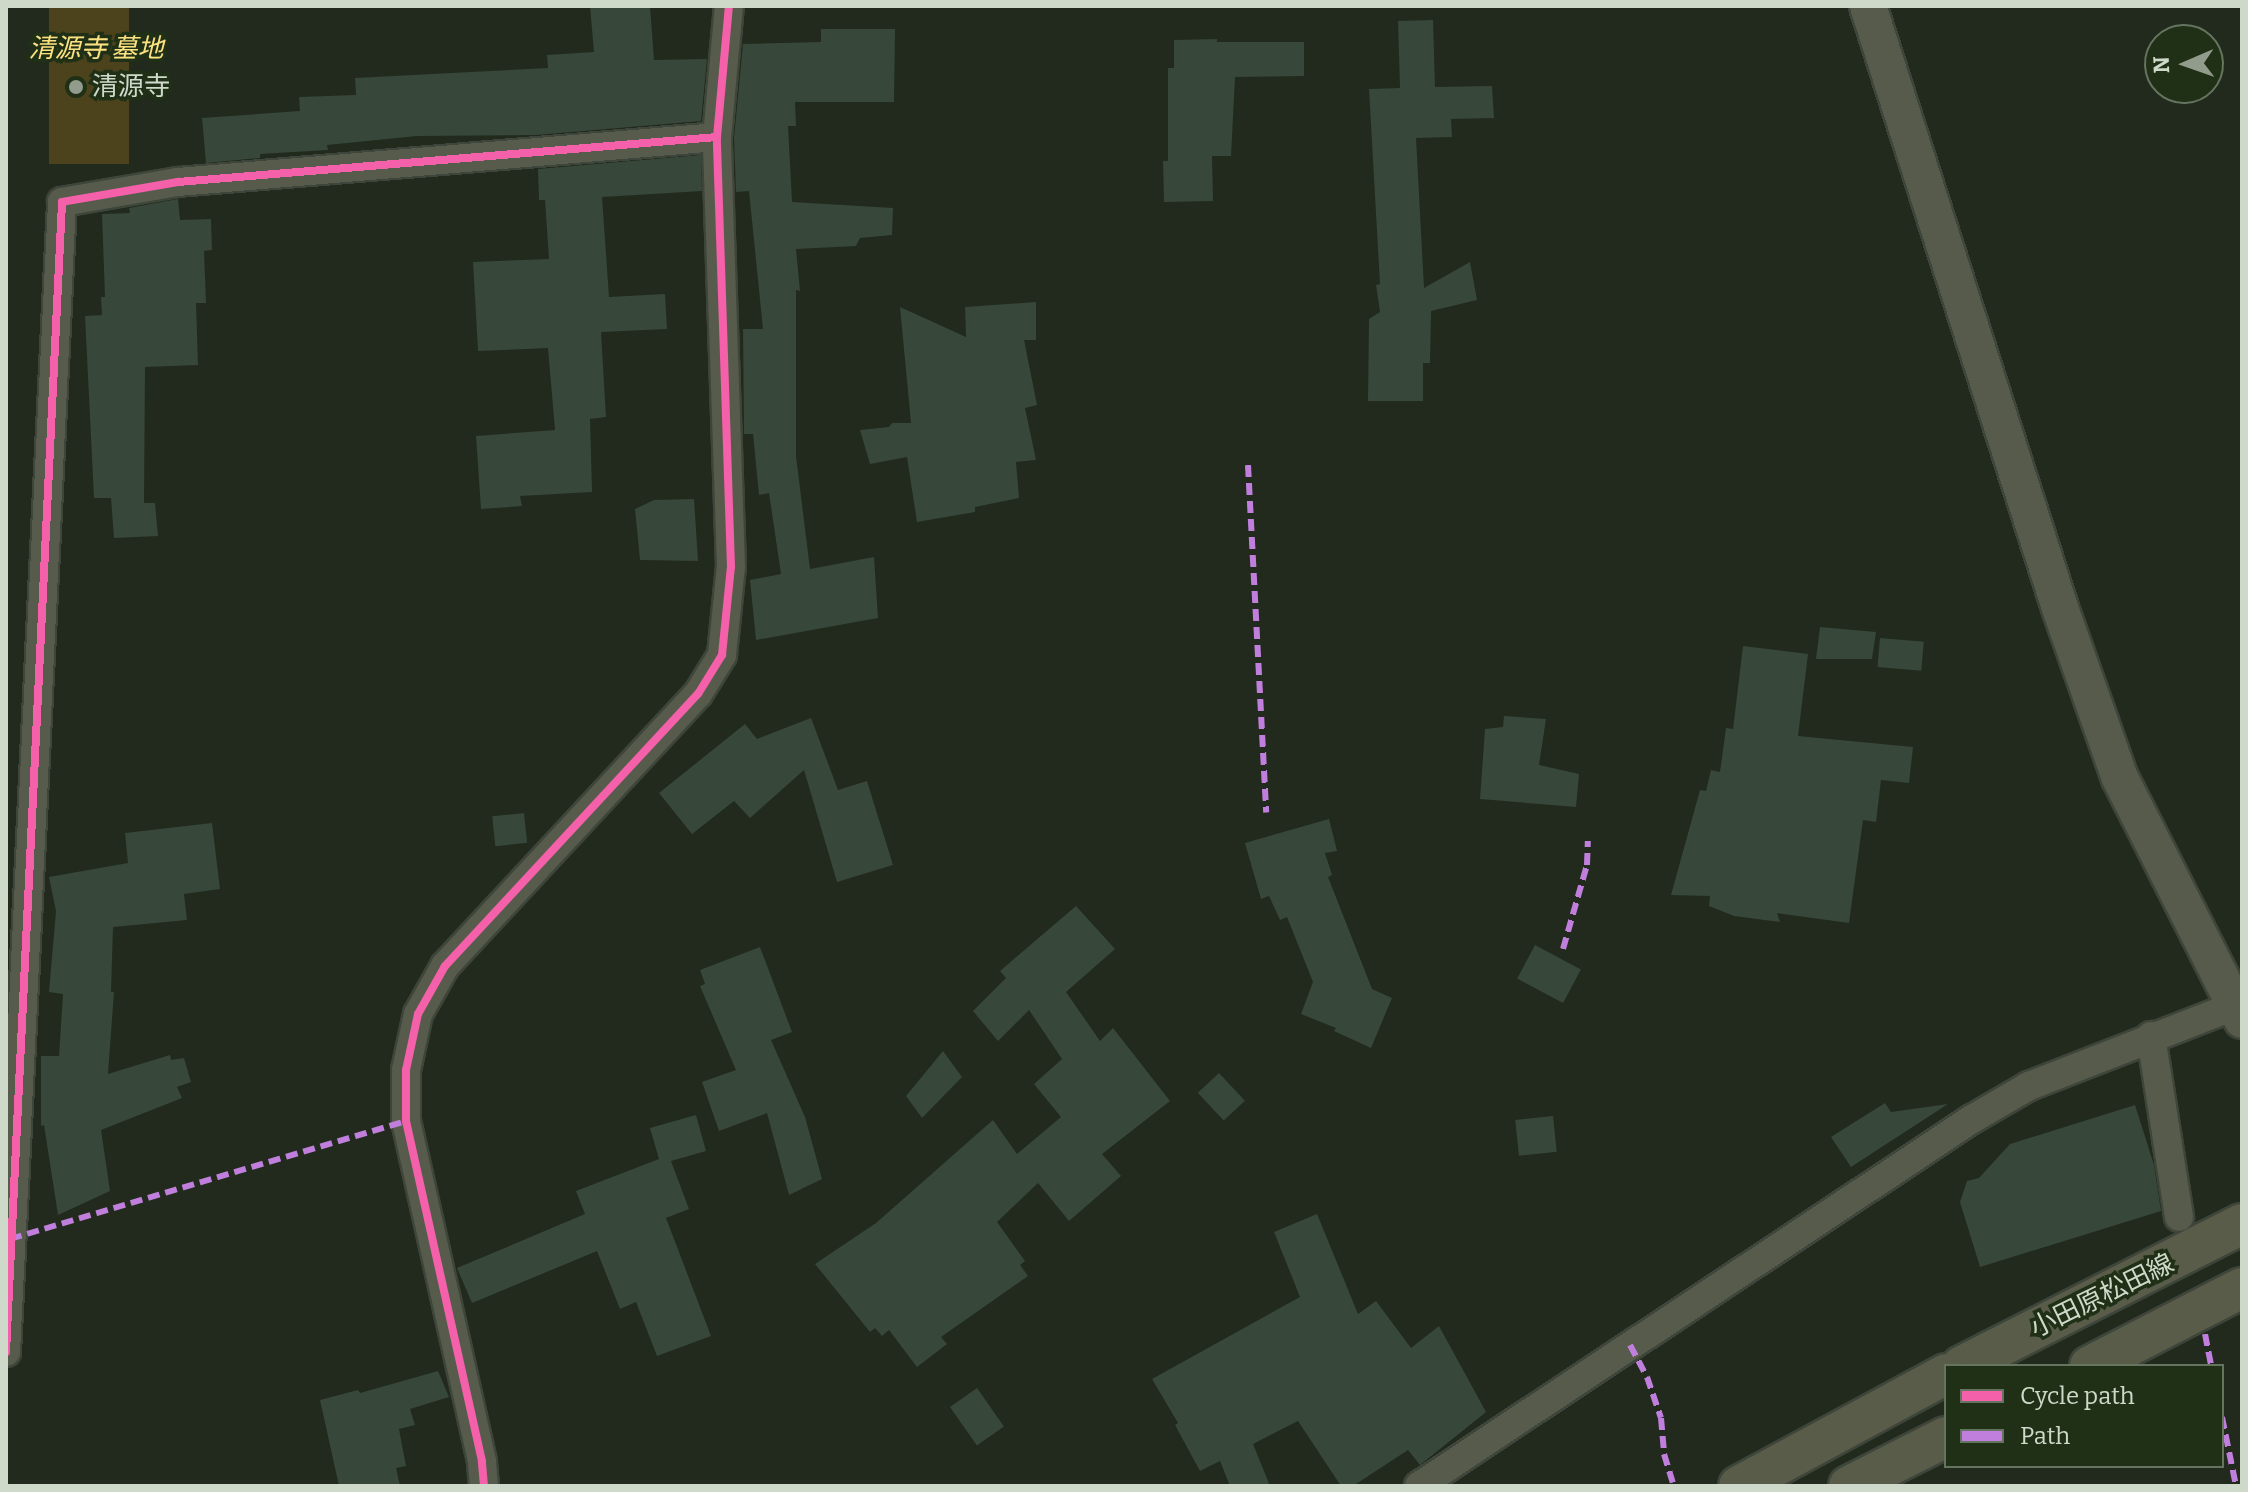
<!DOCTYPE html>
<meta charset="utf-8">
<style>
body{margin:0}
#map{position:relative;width:2248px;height:1492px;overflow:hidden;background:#212a1d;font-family:Bitter,"Noto Sans JP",serif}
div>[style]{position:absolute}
.green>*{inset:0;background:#4c431d;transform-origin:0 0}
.building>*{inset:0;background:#37473a;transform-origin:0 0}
.roads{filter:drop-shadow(2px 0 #3e453a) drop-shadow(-2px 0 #3e453a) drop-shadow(0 2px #3e453a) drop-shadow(0 -2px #3e453a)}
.minor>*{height:28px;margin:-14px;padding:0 14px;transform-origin:14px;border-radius:14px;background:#575b4b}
.tertiary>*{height:36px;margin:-18px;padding:0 18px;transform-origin:18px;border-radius:18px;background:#575b4b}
.secondary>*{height:40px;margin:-20px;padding:0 20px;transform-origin:20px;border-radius:20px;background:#595c49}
.quiet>*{height:6px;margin-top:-3px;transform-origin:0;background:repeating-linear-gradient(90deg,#c07fdc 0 12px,transparent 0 18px)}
.cycleway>*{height:8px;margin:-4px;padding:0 4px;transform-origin:4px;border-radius:4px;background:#f560ab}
.dots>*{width:22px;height:22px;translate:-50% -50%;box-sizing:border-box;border:4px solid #203017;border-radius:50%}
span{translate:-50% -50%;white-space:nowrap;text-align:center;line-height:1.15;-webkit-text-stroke:7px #203017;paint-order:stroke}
.park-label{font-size:26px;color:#fce181;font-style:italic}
.poi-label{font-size:26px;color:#cfd9ca}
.left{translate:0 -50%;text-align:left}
.street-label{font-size:26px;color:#cfd9ca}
.frame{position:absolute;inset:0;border:8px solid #cfd9ca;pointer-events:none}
.legend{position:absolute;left:1944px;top:1364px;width:280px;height:104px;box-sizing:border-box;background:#203017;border:2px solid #66745f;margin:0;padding:10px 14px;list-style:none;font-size:24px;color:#cfd9ca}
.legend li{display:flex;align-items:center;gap:16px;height:40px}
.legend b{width:40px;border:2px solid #66745f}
.north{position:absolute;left:2144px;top:24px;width:80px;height:80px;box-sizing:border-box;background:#203017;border:2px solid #66745f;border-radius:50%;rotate:268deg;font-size:22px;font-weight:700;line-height:32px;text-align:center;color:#cfd9ca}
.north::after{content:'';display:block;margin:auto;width:28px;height:36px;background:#929c8d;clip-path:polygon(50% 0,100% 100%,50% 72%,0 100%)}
</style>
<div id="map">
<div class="green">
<div style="left:49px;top:6px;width:80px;height:158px"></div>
</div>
<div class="building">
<div style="clip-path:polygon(590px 6px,650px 6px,654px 60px,707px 59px,701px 121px,536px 135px,417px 136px,327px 145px,328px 150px,260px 154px,260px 158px,206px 163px,202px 118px,300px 111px,299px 97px,356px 95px,355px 78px,548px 68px,547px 55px,594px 52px)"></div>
<div style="clip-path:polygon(1433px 20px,1435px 87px,1492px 86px,1494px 118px,1451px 119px,1452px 137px,1416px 138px,1424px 288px,1470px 262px,1477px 300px,1431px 311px,1430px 363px,1423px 363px,1423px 401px,1368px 401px,1369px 319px,1380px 312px,1376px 285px,1380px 284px,1369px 89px,1400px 88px,1398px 21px)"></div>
<div style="clip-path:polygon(821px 29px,895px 29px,894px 102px,795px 102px,796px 126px,788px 126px,792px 202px,893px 208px,892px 235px,860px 238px,856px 246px,796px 249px,800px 291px,796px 290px,796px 456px,810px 569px,874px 557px,878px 618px,756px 640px,750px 580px,781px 574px,769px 493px,759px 495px,753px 434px,744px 434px,743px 329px,763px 329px,749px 191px,736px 192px,734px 138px,743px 44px,821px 42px)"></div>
<div style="clip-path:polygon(1217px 39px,1217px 42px,1304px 42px,1304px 76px,1235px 77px,1231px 156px,1212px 156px,1213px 201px,1164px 202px,1163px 161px,1168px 161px,1168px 68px,1174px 68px,1174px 40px)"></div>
<div style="clip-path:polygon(701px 155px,702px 191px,602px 197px,609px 297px,665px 294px,667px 329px,601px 332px,606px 417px,590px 419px,592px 492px,520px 496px,522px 506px,481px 509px,476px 436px,555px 430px,548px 348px,478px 351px,473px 262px,549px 259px,545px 200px,539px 200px,538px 169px)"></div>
<div style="clip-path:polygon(178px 199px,180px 220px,211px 219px,212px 250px,204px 251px,206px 303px,196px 303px,198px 365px,145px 367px,144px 503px,155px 503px,158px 536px,114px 538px,111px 498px,94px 498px,85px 316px,102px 315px,101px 297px,105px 297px,102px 214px,130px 213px,129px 208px)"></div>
<div style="clip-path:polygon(1036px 302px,1036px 340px,1024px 340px,1037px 405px,1025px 408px,1036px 460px,1016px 462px,1019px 498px,975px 507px,975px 512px,917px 522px,907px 457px,870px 464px,860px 430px,889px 427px,892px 423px,911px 423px,900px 307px,966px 337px,965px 307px)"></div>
<div style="clip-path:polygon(694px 499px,698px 561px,640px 560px,635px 509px,654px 500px)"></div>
<div style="clip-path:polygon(1820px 627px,1876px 632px,1872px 659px,1816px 659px)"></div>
<div style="left:1880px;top:638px;width:44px;height:29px;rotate:5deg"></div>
<div style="clip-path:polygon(1743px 646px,1808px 654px,1798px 736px,1913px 747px,1909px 783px,1881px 780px,1876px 822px,1863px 820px,1849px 923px,1777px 913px,1780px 922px,1734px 916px,1709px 906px,1710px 896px,1671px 895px,1700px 790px,1706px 791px,1711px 770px,1720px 772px,1726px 728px,1733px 729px)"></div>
<div style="clip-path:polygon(1504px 716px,1546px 719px,1539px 765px,1579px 774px,1576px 807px,1480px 799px,1485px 729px,1503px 727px)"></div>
<div style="clip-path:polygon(811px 718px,838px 790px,867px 781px,893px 865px,837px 882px,804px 770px,750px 818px,734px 801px,692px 834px,659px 793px,745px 724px,757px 739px)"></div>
<div style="left:524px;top:813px;width:30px;height:32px;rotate:84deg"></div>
<div style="clip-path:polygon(1329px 819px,1337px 851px,1325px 853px,1332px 875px,1328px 877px,1372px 989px,1392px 998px,1371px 1048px,1334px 1031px,1336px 1028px,1301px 1014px,1313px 982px,1287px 917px,1280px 920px,1269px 896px,1261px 899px,1245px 843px)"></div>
<div style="clip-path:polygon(212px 823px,220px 889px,184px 894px,187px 920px,113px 927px,111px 992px,114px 992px,108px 1074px,170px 1055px,171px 1060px,184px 1058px,191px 1082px,177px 1087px,182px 1098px,101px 1130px,110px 1191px,58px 1215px,44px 1125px,41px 1126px,41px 1056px,59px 1056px,63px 994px,49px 992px,56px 911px,49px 877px,128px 863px,125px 833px)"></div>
<div style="clip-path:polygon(1076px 906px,1115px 949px,1066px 992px,1100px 1041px,1113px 1028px,1170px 1101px,1102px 1154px,1121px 1176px,1069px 1221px,1038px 1183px,997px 1222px,1025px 1261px,1020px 1265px,1028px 1276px,941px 1337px,947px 1344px,917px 1367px,889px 1330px,882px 1336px,875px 1328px,870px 1332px,815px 1264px,876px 1223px,993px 1120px,1017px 1154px,1061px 1117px,1034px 1084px,1062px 1059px,1029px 1010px,998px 1041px,973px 1011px,1006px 978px,1000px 971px)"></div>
<div style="left:1535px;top:945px;width:52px;height:38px;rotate:28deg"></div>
<div style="clip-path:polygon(760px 947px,792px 1032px,771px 1040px,805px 1117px,822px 1179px,789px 1195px,767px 1113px,719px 1131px,702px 1082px,736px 1070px,700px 986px,705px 984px,700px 970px)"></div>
<div style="clip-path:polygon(943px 1051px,962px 1077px,922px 1118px,906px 1096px)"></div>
<div style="left:1219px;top:1073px;width:38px;height:29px;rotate:47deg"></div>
<div style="clip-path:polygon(1885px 1103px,1891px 1112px,1948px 1104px,1851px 1167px,1831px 1137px)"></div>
<div style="clip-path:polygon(2135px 1105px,2154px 1165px,2161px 1211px,1980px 1267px,1960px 1202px,1967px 1181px,1979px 1178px,2010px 1144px)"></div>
<div style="clip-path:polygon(696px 1115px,706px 1151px,671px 1161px,689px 1209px,666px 1218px,711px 1336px,657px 1356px,636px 1302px,620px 1309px,597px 1251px,472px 1303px,457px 1268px,585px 1214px,576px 1191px,659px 1159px,650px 1128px)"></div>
<div style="left:1553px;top:1116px;width:36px;height:38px;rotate:84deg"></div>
<div style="clip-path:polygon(1317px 1214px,1358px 1314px,1376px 1301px,1411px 1348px,1439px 1326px,1486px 1412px,1420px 1465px,1408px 1450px,1353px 1486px,1341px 1486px,1298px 1421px,1253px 1444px,1270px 1486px,1230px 1486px,1220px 1461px,1200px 1471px,1175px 1425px,1178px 1423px,1152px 1379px,1300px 1297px,1274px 1232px)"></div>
<div style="clip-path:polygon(438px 1371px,449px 1397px,410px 1409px,415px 1425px,399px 1429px,406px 1466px,396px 1468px,400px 1486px,339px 1486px,320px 1400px,358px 1390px,360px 1393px)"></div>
<div style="left:977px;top:1388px;width:47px;height:33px;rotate:55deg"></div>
</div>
<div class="roads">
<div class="minor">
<div style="left:2151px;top:1036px;width:183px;rotate:81.2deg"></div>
<div style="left:6px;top:1352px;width:1151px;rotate:-87.21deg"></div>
<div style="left:62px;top:202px;width:118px;rotate:-9.8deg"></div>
<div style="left:178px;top:182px;width:541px;rotate:-4.77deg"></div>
<div style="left:484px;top:1486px;width:25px;rotate:-95deg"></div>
<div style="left:482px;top:1461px;width:348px;rotate:-102.6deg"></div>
<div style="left:406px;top:1121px;width:51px;rotate:-90deg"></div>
<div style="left:406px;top:1070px;width:57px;rotate:-77.9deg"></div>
<div style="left:418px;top:1014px;width:55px;rotate:-60.6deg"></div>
<div style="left:445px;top:966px;width:371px;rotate:-47.1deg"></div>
<div style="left:698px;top:694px;width:46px;rotate:-58.4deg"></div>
<div style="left:722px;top:655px;width:88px;rotate:-84.2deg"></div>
<div style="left:731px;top:567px;width:430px;rotate:-91.9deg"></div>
<div style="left:717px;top:137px;width:132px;rotate:-84.8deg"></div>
<div style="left:1419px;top:1486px;width:664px;rotate:-33.57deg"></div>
<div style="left:1972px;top:1119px;width:66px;rotate:-30.1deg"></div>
<div style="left:2029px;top:1086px;width:229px;rotate:-21.3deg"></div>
</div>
<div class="tertiary">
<div style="left:1868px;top:6px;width:632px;rotate:72.31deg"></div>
<div style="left:2060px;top:608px;width:180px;rotate:70.6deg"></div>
<div style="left:2120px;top:778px;width:271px;rotate:63.2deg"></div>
</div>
<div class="secondary">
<div style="left:1962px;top:1366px;width:314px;rotate:-26.9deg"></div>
<div style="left:2090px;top:1366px;width:171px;rotate:-27.2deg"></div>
<div style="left:1739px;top:1486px;width:235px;rotate:-28.4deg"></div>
<div style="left:1849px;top:1486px;width:109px;rotate:-26.8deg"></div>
</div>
</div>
<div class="quiet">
<div style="left:1248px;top:465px;width:348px;rotate:87deg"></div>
<div style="left:1563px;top:949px;width:87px;rotate:-74.1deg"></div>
<div style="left:1587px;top:865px;width:24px;rotate:-88deg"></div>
<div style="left:10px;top:1239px;width:413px;rotate:-16.6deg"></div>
<div style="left:2205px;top:1334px;width:33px;rotate:79deg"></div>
<div style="left:1630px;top:1345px;width:36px;rotate:62deg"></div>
<div style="left:1647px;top:1377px;width:43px;rotate:71.1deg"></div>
<div style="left:1661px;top:1418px;width:36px;rotate:85deg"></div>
<div style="left:1664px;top:1454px;width:30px;rotate:73deg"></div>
<div style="left:2222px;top:1417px;width:70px;rotate:78.5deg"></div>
</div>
<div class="cycleway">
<div style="left:6px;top:1352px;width:1151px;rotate:-87.21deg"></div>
<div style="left:62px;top:202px;width:118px;rotate:-9.8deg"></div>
<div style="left:178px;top:182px;width:541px;rotate:-4.77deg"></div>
<div style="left:484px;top:1486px;width:25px;rotate:-95deg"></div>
<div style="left:482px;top:1461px;width:348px;rotate:-102.6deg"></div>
<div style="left:406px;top:1121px;width:51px;rotate:-90deg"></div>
<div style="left:406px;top:1070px;width:57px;rotate:-77.9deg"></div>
<div style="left:418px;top:1014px;width:55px;rotate:-60.6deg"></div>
<div style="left:445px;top:966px;width:371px;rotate:-47.1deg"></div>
<div style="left:698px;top:694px;width:46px;rotate:-58.4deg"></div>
<div style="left:722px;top:655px;width:88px;rotate:-84.2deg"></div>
<div style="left:731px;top:567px;width:430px;rotate:-91.9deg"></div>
<div style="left:717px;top:137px;width:132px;rotate:-84.8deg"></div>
</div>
<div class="dots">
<div style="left:76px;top:87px;background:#929c8d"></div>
</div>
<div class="park-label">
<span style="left:96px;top:49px">清源寺 墓地</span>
</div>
<div class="poi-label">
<span class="left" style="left:92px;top:87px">清源寺</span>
</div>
<div class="street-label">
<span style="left:2102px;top:1296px;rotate:-26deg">小田原松田線</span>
</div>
<div class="frame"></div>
<ul class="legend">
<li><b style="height:10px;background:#f560ab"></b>Cycle path</li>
<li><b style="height:10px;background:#c07fdc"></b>Path</li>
</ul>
<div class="north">N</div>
</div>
